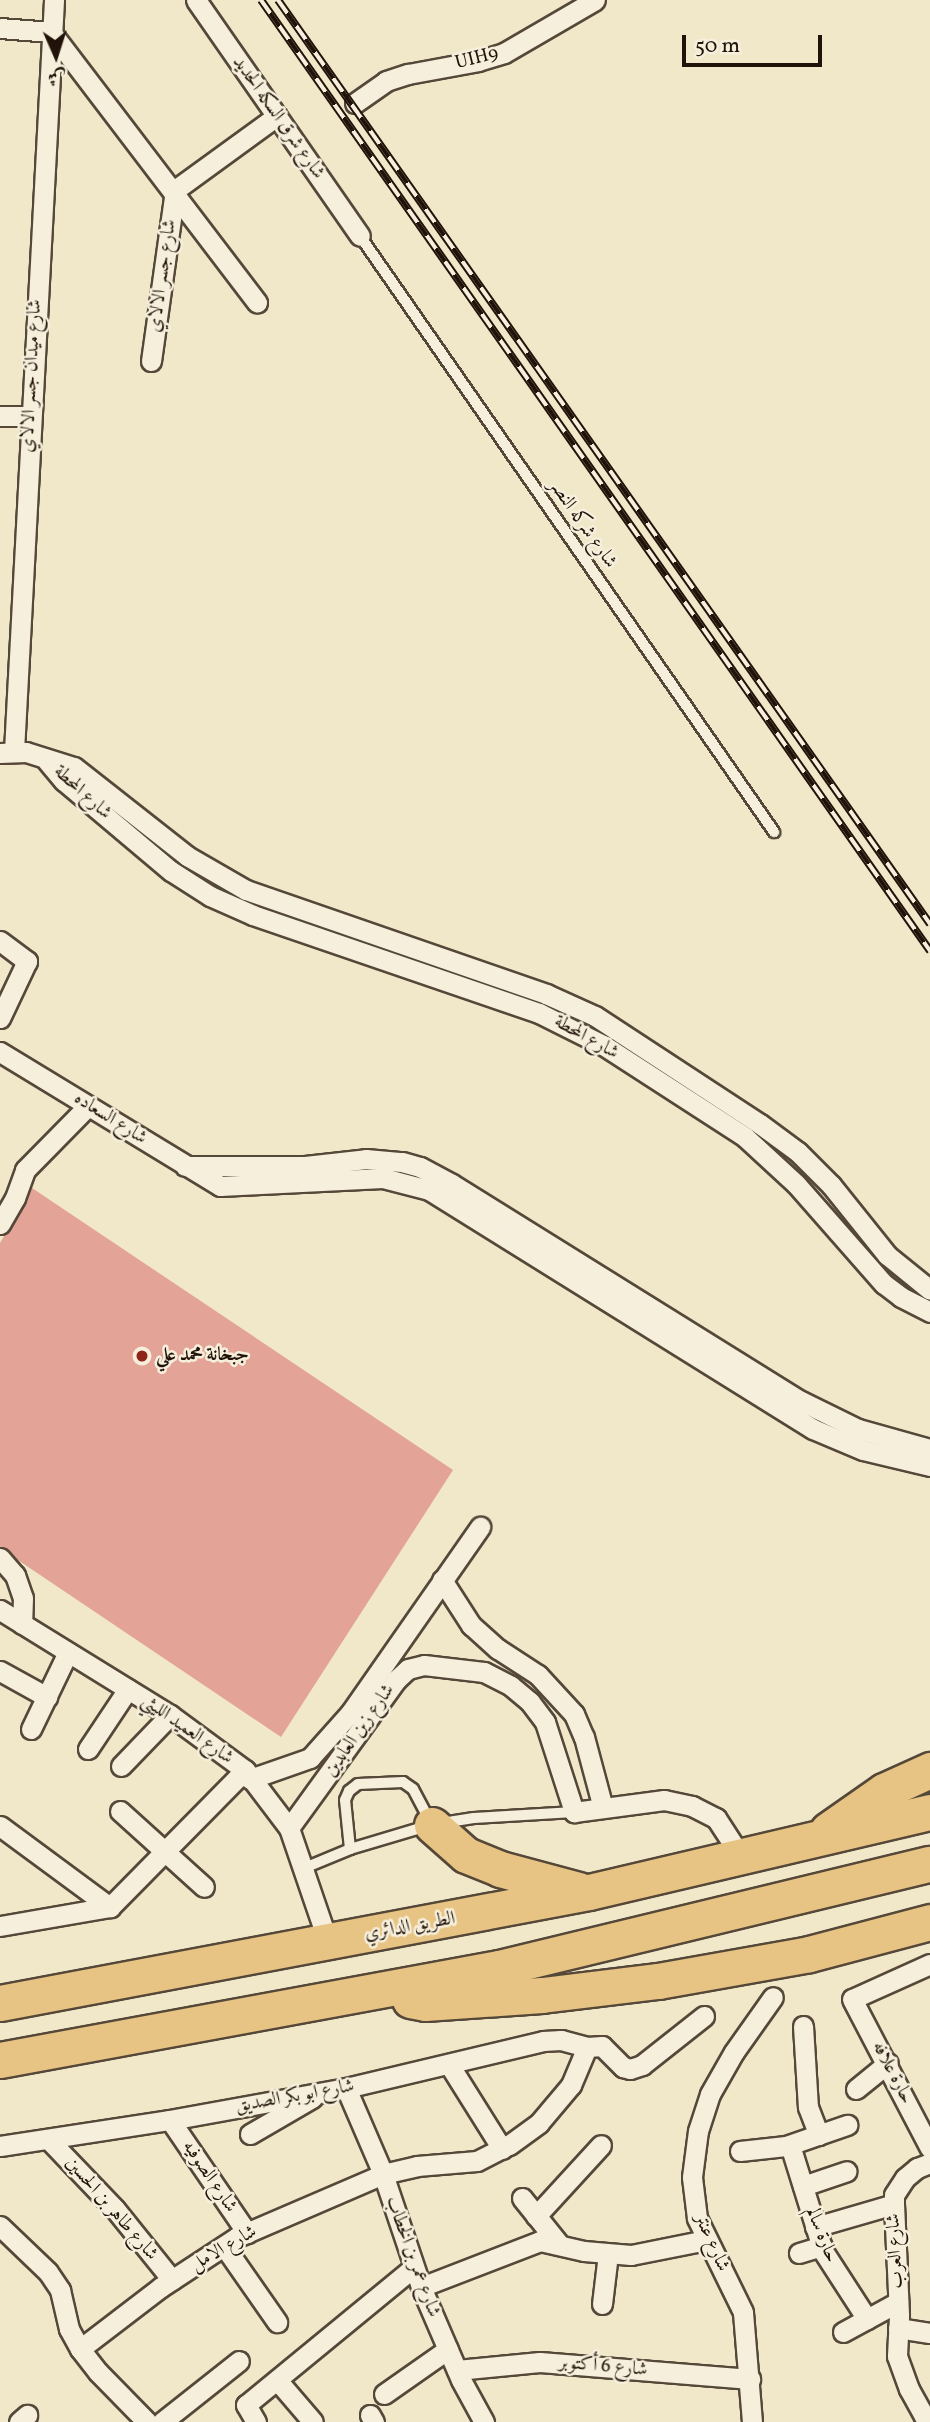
<!DOCTYPE html>
<meta charset="utf-8">
<style>
body{margin:0}
#map{position:relative;width:930px;height:2422px;overflow:hidden;background:#f1e7c9;font-family:Vollkorn,Amiri,serif}
div>[style]{position:absolute}
.building>*{inset:0;background:#e3a497}
.roads{filter:drop-shadow(2px 0 #554839) drop-shadow(-2px 0 #554839) drop-shadow(0 2px #554839) drop-shadow(0 -2px #554839)}
.service>*{height:10px;margin:-5px;padding:0 5px;transform-origin:5px;border-radius:5px;background:#f6efdc}
.minor>*{height:19px;margin:-9.5px;padding:0 9.5px;transform-origin:9.5px;border-radius:9.5px;background:#f6efdc}
.motorway>*{height:35px;margin:-17.5px;padding:0 17.5px;transform-origin:17.5px;border-radius:17.5px;background:#e8c484}
.rail>*{height:8px;margin-top:-4px;transform-origin:0;background:repeating-linear-gradient(90deg,#f6efdc 0 16px,#211309 0 32px);box-sizing:border-box;border-block:2px solid #211309}
.dots>*{width:19px;height:19px;translate:-50% -50%;box-sizing:border-box;border:4px solid #f6efdc;border-radius:50%}
span{translate:-50% -50%;white-space:nowrap;text-align:center;line-height:1.15;-webkit-text-stroke:5px #f6efdc;paint-order:stroke}
.street-label{font-size:19px;color:#211309}
.poi-label{font-size:19px;color:#211309;font-weight:700}
.left{translate:0 -50%;text-align:left}
.north{position:absolute;left:21px;top:21px;width:70px;height:70px;-webkit-text-stroke:5px #f6efdc;paint-order:stroke;rotate:177deg;font-size:19px;font-weight:700;line-height:28px;text-align:center;color:#211309}
.north::after{content:'';display:block;margin:auto;width:24px;height:32px;background:#211309;clip-path:polygon(50% 0,100% 100%,50% 72%,0 100%)}
.scale{position:absolute;left:682px;top:35px;width:140px;height:32px;box-sizing:border-box;border:4px solid #211309;border-top:0;padding-left:9px;font-size:21px;line-height:24px;white-space:nowrap;color:#211309;-webkit-text-stroke:5px #f6efdc;paint-order:stroke}
</style>
<div id="map">
<div class="building">
<div style="clip-path:polygon(29px 1186px,453px 1470px,281px 1737px,0 1548px,0 1243px,21px 1207px)"></div>
</div>
<div class="roads">
<div class="service">
<div style="left:360px;top:236px;width:726px;rotate:55.21deg"></div>
<div style="left:442px;top:1823px;width:32px;rotate:-9deg"></div>
<div style="left:474px;top:1818px;width:100px;rotate:-3.4deg"></div>
<div style="left:350px;top:1849px;width:49px;rotate:-95.8deg"></div>
<div style="left:345px;top:1800px;width:10px;rotate:-66deg"></div>
<div style="left:349px;top:1791px;width:11px;rotate:-38deg"></div>
<div style="left:358px;top:1784px;width:45px;rotate:-2.5deg"></div>
<div style="left:403px;top:1782px;width:12px;rotate:35deg"></div>
<div style="left:413px;top:1789px;width:36px;rotate:62deg"></div>
<div style="left:302px;top:1869px;width:52px;rotate:-22.6deg"></div>
<div style="left:350px;top:1849px;width:80px;rotate:-16.6deg"></div>
</div>
<div class="minor">
<div style="left:196px;top:0;width:287px;rotate:55.2deg"></div>
<div style="left:0;top:28px;width:51px;rotate:4.5deg"></div>
<div style="left:51px;top:32px;width:340px;rotate:52.7deg"></div>
<div style="left:355px;top:103px;width:38px;rotate:-35deg"></div>
<div style="left:386px;top:81px;width:23px;rotate:-18deg"></div>
<div style="left:408px;top:74px;width:71px;rotate:-10.5deg"></div>
<div style="left:478px;top:61px;width:27px;rotate:-17deg"></div>
<div style="left:504px;top:53px;width:105px;rotate:-30.2deg"></div>
<div style="left:151px;top:361px;width:173px;rotate:-82deg"></div>
<div style="left:175px;top:190px;width:126px;rotate:-36deg"></div>
<div style="left:0;top:416px;width:30px"></div>
<div style="left:14px;top:751px;width:752px;rotate:-86.95deg"></div>
<div style="left:0;top:753px;width:26px;rotate:-2deg"></div>
<div style="left:26px;top:752px;width:50px;rotate:17.4deg"></div>
<div style="left:74px;top:767px;width:144px;rotate:38.2deg"></div>
<div style="left:187px;top:856px;width:68px;rotate:30deg"></div>
<div style="left:246px;top:890px;width:318px;rotate:19.1deg"></div>
<div style="left:546px;top:994px;width:54px;rotate:24.2deg"></div>
<div style="left:595px;top:1016px;width:197px;rotate:33.2deg"></div>
<div style="left:760px;top:1124px;width:47px;rotate:36.4deg"></div>
<div style="left:798px;top:1152px;width:47px;rotate:45deg"></div>
<div style="left:831px;top:1185px;width:90px;rotate:51.3deg"></div>
<div style="left:887px;top:1255px;width:55px;rotate:39.1deg"></div>
<div style="left:47px;top:761px;width:26px;rotate:50deg"></div>
<div style="left:64px;top:781px;width:140px;rotate:40.1deg"></div>
<div style="left:171px;top:871px;width:46px;rotate:32.7deg"></div>
<div style="left:210px;top:896px;width:47px;rotate:23.8deg"></div>
<div style="left:253px;top:915px;width:302px;rotate:18.9deg"></div>
<div style="left:539px;top:1013px;width:72px;rotate:26.6deg"></div>
<div style="left:603px;top:1045px;width:169px;rotate:32.9deg"></div>
<div style="left:745px;top:1137px;width:69px;rotate:42.7deg"></div>
<div style="left:796px;top:1184px;width:133px;rotate:48.7deg"></div>
<div style="left:884px;top:1284px;width:21px;rotate:37deg"></div>
<div style="left:901px;top:1297px;width:33px;rotate:27deg"></div>
<div style="left:0;top:941px;width:34px;rotate:37deg"></div>
<div style="left:27px;top:961px;width:63px;rotate:115.3deg"></div>
<div style="left:0;top:1052px;width:258px;rotate:31.3deg"></div>
<div style="left:220px;top:1186px;width:163px;rotate:-2.8deg"></div>
<div style="left:383px;top:1178px;width:48px;rotate:14.6deg"></div>
<div style="left:429px;top:1190px;width:452px;rotate:31.9deg"></div>
<div style="left:813px;top:1429px;width:54px;rotate:22.8deg"></div>
<div style="left:863px;top:1450px;width:69px;rotate:13.4deg"></div>
<div style="left:185px;top:1166px;width:120px"></div>
<div style="left:305px;top:1166px;width:61px;rotate:-6.5deg"></div>
<div style="left:366px;top:1159px;width:36px;rotate:5deg"></div>
<div style="left:402px;top:1162px;width:19px;rotate:16deg"></div>
<div style="left:420px;top:1167px;width:36px;rotate:28deg"></div>
<div style="left:452px;top:1184px;width:411px;rotate:31.9deg"></div>
<div style="left:801px;top:1401px;width:64px;rotate:26.2deg"></div>
<div style="left:858px;top:1429px;width:75px;rotate:15.5deg"></div>
<div style="left:0;top:1224px;width:30px;rotate:-60deg"></div>
<div style="left:15px;top:1198px;width:30px;rotate:-70deg"></div>
<div style="left:25px;top:1170px;width:90px;rotate:-45.5deg"></div>
<div style="left:0;top:1558px;width:23px;rotate:49deg"></div>
<div style="left:15px;top:1575px;width:24px;rotate:71deg"></div>
<div style="left:23px;top:1598px;width:26px;rotate:92deg"></div>
<div style="left:442px;top:1580px;width:54px;rotate:57.2deg"></div>
<div style="left:471px;top:1625px;width:36px;rotate:42deg"></div>
<div style="left:498px;top:1649px;width:48px;rotate:33deg"></div>
<div style="left:538px;top:1675px;width:53px;rotate:47.3deg"></div>
<div style="left:574px;top:1714px;width:25px;rotate:67deg"></div>
<div style="left:584px;top:1737px;width:73px;rotate:75deg"></div>
<div style="left:0;top:1610px;width:200px;rotate:31.7deg"></div>
<div style="left:170px;top:1715px;width:93px;rotate:36.3deg"></div>
<div style="left:245px;top:1770px;width:73px;rotate:52.8deg"></div>
<div style="left:289px;top:1828px;width:120px;rotate:71.1deg"></div>
<div style="left:0;top:1671px;width:54px;rotate:29deg"></div>
<div style="left:31px;top:1729px;width:85px;rotate:-64.3deg"></div>
<div style="left:88px;top:1749px;width:72px;rotate:-56.3deg"></div>
<div style="left:121px;top:1766px;width:71px;rotate:-46.1deg"></div>
<div style="left:250px;top:1779px;width:64px;rotate:-19.3deg"></div>
<div style="left:310px;top:1758px;width:62px;rotate:-48.3deg"></div>
<div style="left:351px;top:1712px;width:226px;rotate:-55.1deg"></div>
<div style="left:120px;top:1811px;width:113px;rotate:42.1deg"></div>
<div style="left:0;top:1826px;width:137px;rotate:36.4deg"></div>
<div style="left:289px;top:1828px;width:183px;rotate:-54.1deg"></div>
<div style="left:396px;top:1680px;width:16px;rotate:-43deg"></div>
<div style="left:408px;top:1669px;width:16px;rotate:-14deg"></div>
<div style="left:424px;top:1665px;width:60px;rotate:6.7deg"></div>
<div style="left:484px;top:1672px;width:30px;rotate:27deg"></div>
<div style="left:511px;top:1686px;width:25px;rotate:40deg"></div>
<div style="left:530px;top:1702px;width:25px;rotate:53deg"></div>
<div style="left:545px;top:1722px;width:95px;rotate:72.1deg"></div>
<div style="left:574px;top:1812px;width:91px;rotate:-7.6deg"></div>
<div style="left:664px;top:1800px;width:29px;rotate:12deg"></div>
<div style="left:692px;top:1806px;width:27px;rotate:27deg"></div>
<div style="left:716px;top:1818px;width:44px;rotate:57deg"></div>
<div style="left:110px;top:1907px;width:192px;rotate:-45.4deg"></div>
<div style="left:0;top:1926px;width:112px;rotate:-9.8deg"></div>
<div style="left:930px;top:1964px;width:85px;rotate:155.8deg"></div>
<div style="left:852px;top:1999px;width:168px;rotate:62.4deg"></div>
<div style="left:803px;top:2026px;width:81px;rotate:86.5deg"></div>
<div style="left:808px;top:2107px;width:30px;rotate:69deg"></div>
<div style="left:450px;top:2066px;width:98px;rotate:57.9deg"></div>
<div style="left:346px;top:2088px;width:94px;rotate:66.7deg"></div>
<div style="left:383px;top:2174px;width:119px;rotate:71.4deg"></div>
<div style="left:421px;top:2287px;width:101px;rotate:66.7deg"></div>
<div style="left:461px;top:2380px;width:48px;rotate:61.3deg"></div>
<div style="left:856px;top:2089px;width:41px;rotate:-39.1deg"></div>
<div style="left:170px;top:2120px;width:137px;rotate:55.7deg"></div>
<div style="left:250px;top:2134px;width:72px;rotate:-30.1deg"></div>
<div style="left:49px;top:2140px;width:95px;rotate:46.3deg"></div>
<div style="left:115px;top:2209px;width:91px;rotate:51.2deg"></div>
<div style="left:790px;top:2145px;width:111px;rotate:72.7deg"></div>
<div style="left:823px;top:2251px;width:81px;rotate:57.1deg"></div>
<div style="left:0;top:2146px;width:172px;rotate:-8.7deg"></div>
<div style="left:170px;top:2120px;width:179px;rotate:-10.3deg"></div>
<div style="left:346px;top:2088px;width:203px;rotate:-13.4deg"></div>
<div style="left:543px;top:2041px;width:18px;rotate:-3deg"></div>
<div style="left:561px;top:2040px;width:27px;rotate:15deg"></div>
<div style="left:740px;top:2151px;width:46px;rotate:-6.2deg"></div>
<div style="left:786px;top:2146px;width:65px;rotate:-19deg"></div>
<div style="left:930px;top:2163px;width:14px;rotate:159deg"></div>
<div style="left:917px;top:2168px;width:16px;rotate:140deg"></div>
<div style="left:905px;top:2178px;width:20px;rotate:123deg"></div>
<div style="left:894px;top:2195px;width:9px;rotate:90deg"></div>
<div style="left:894px;top:2204px;width:112px;rotate:87.4deg"></div>
<div style="left:899px;top:2316px;width:40px;rotate:92.9deg"></div>
<div style="left:897px;top:2356px;width:35px;rotate:70deg"></div>
<div style="left:909px;top:2389px;width:31px;rotate:61deg"></div>
<div style="left:924px;top:2416px;width:7px;rotate:27deg"></div>
<div style="left:803px;top:2186px;width:46px;rotate:-18.8deg"></div>
<div style="left:522px;top:2198px;width:59px;rotate:51.2deg"></div>
<div style="left:536px;top:2216px;width:96px;rotate:-47.5deg"></div>
<div style="left:0;top:2226px;width:66px;rotate:43.8deg"></div>
<div style="left:48px;top:2272px;width:22px;rotate:56deg"></div>
<div style="left:60px;top:2290px;width:40px;rotate:77deg"></div>
<div style="left:69px;top:2329px;width:23px;rotate:61deg"></div>
<div style="left:80px;top:2349px;width:29px;rotate:52deg"></div>
<div style="left:98px;top:2372px;width:70px;rotate:45.6deg"></div>
<div style="left:815px;top:2227px;width:82px;rotate:-16.2deg"></div>
<div style="left:224px;top:2246px;width:93px;rotate:55.1deg"></div>
<div style="left:799px;top:2253px;width:24px;rotate:-17deg"></div>
<div style="left:421px;top:2287px;width:128px;rotate:-21.1deg"></div>
<div style="left:540px;top:2241px;width:45px;rotate:12.8deg"></div>
<div style="left:584px;top:2251px;width:47px;rotate:4.9deg"></div>
<div style="left:631px;top:2255px;width:76px;rotate:-11.3deg"></div>
<div style="left:602px;top:2304px;width:50px;rotate:-83.2deg"></div>
<div style="left:898px;top:2328px;width:32px;rotate:9deg"></div>
<div style="left:843px;top:2332px;width:63px;rotate:-28.6deg"></div>
<div style="left:80px;top:2349px;width:102px;rotate:-37.4deg"></div>
<div style="left:161px;top:2287px;width:91px;rotate:-33.3deg"></div>
<div style="left:237px;top:2237px;width:159px;rotate:-23.3deg"></div>
<div style="left:383px;top:2174px;width:35px;rotate:-13deg"></div>
<div style="left:417px;top:2166px;width:60px;rotate:-4.8deg"></div>
<div style="left:477px;top:2161px;width:36px;rotate:-27deg"></div>
<div style="left:509px;top:2145px;width:37px;rotate:-36deg"></div>
<div style="left:539px;top:2123px;width:50px;rotate:-49.9deg"></div>
<div style="left:571px;top:2085px;width:41px;rotate:-67.2deg"></div>
<div style="left:587px;top:2047px;width:15px;rotate:-4deg"></div>
<div style="left:602px;top:2046px;width:30px;rotate:45deg"></div>
<div style="left:623px;top:2067px;width:7px;rotate:16deg"></div>
<div style="left:630px;top:2069px;width:13px;rotate:-18deg"></div>
<div style="left:642px;top:2065px;width:79px;rotate:-38.3deg"></div>
<div style="left:457px;top:2370px;width:83px;rotate:-5.5deg"></div>
<div style="left:540px;top:2362px;width:211px;rotate:4.6deg"></div>
<div style="left:277px;top:2380px;width:55px;rotate:49.4deg"></div>
<div style="left:384px;top:2394px;width:78px;rotate:-35.1deg"></div>
<div style="left:370px;top:2415px;width:8px;rotate:60deg"></div>
<div style="left:19px;top:2422px;width:11px;rotate:-41deg"></div>
<div style="left:162px;top:2422px;width:98px;rotate:-38.4deg"></div>
<div style="left:256px;top:2422px;width:20px;rotate:-120deg"></div>
<div style="left:246px;top:2405px;width:217px;rotate:-39.4deg"></div>
<div style="left:752px;top:2422px;width:110px;rotate:-94.7deg"></div>
<div style="left:743px;top:2312px;width:105px;rotate:-116.1deg"></div>
<div style="left:697px;top:2218px;width:41px;rotate:-97deg"></div>
<div style="left:692px;top:2177px;width:46px;rotate:-82.6deg"></div>
<div style="left:698px;top:2131px;width:39px;rotate:-72deg"></div>
<div style="left:710px;top:2094px;width:48px;rotate:-60.3deg"></div>
<div style="left:734px;top:2052px;width:67px;rotate:-54.7deg"></div>
</div>
<div class="motorway">
<div style="left:432px;top:1825px;width:45px;rotate:41.4deg"></div>
<div style="left:466px;top:1855px;width:37px;rotate:22deg"></div>
<div style="left:500px;top:1869px;width:82px;rotate:14.9deg"></div>
<div style="left:828px;top:1830px;width:68px;rotate:-34.9deg"></div>
<div style="left:884px;top:1791px;width:51px;rotate:-24.5deg"></div>
<div style="left:410px;top:2000px;width:15px;rotate:11deg"></div>
<div style="left:425px;top:2003px;width:117px;rotate:-3.9deg"></div>
<div style="left:542px;top:1995px;width:117px;rotate:-6.9deg"></div>
<div style="left:658px;top:1981px;width:153px;rotate:-10.1deg"></div>
<div style="left:809px;top:1954px;width:125px;rotate:-14.8deg"></div>
<div style="left:0;top:2003px;width:599px;rotate:-10.67deg"></div>
<div style="left:589px;top:1892px;width:350px;rotate:-13.2deg"></div>
<div style="left:0;top:2060px;width:507px;rotate:-10.45deg"></div>
<div style="left:499px;top:1968px;width:443px;rotate:-13.6deg"></div>
</div>
</div>
<div class="rail">
<div style="left:261px;top:0;width:1163px;rotate:54.87deg"></div>
<div style="left:278px;top:0;width:1131px;rotate:54.79deg"></div>
</div>
<div class="dots">
<div style="left:142px;top:1356px;background:#8f2418"></div>
</div>
<div class="street-label">
<span style="left:477px;top:59px;rotate:-14deg">UIH9</span>
<span style="left:278px;top:118px;rotate:55deg">شارع شرق السكه الحديد</span>
<span style="left:163px;top:276px;rotate:-82deg">شارع جسر الالاي</span>
<span style="left:32px;top:376px;rotate:-87deg">شارع ميدان جسر الالاي</span>
<span style="left:582px;top:524px;rotate:55deg">شارع شركه النصر</span>
<span style="left:82px;top:793px;rotate:42deg">شارع المحطة</span>
<span style="left:586px;top:1038px;rotate:29deg">شارع المحطة</span>
<span style="left:110px;top:1119px;rotate:32deg">شارع السعاده</span>
<span style="left:187px;top:1730px;rotate:35deg">شارع العميد الليثي</span>
<span style="left:360px;top:1731px;rotate:-55deg">شارع زين العابدين</span>
<span style="left:410px;top:1927px;rotate:-10deg">الطريق الدائري</span>
<span style="left:892px;top:2073px;rotate:62deg">حارة علافه</span>
<span style="left:295px;top:2097px;rotate:-10deg">شارع ابو بكر الصديق</span>
<span style="left:209px;top:2177px;rotate:56deg">شارع الصوفيه</span>
<span style="left:111px;top:2209px;rotate:49deg">شارع طاهر بن الحسين</span>
<span style="left:821px;top:2235px;rotate:68deg">حارة سالم</span>
<span style="left:711px;top:2243px;rotate:66deg">شارع عنتر</span>
<span style="left:224px;top:2249px;rotate:-30deg">شارع الامل</span>
<span style="left:896px;top:2251px;rotate:-93deg">شارع العرب</span>
<span style="left:412px;top:2257px;rotate:70deg">شارع عمر بن الخطاب</span>
<span style="left:603px;top:2367px;rotate:5deg">شارع 6 أكتوبر</span>
</div>
<div class="poi-label">
<span class="left" style="left:156px;top:1356px">جبخانة محمد علي</span>
</div>
<div class="north">ش</div>
<div class="scale">50 m</div>
</div>
